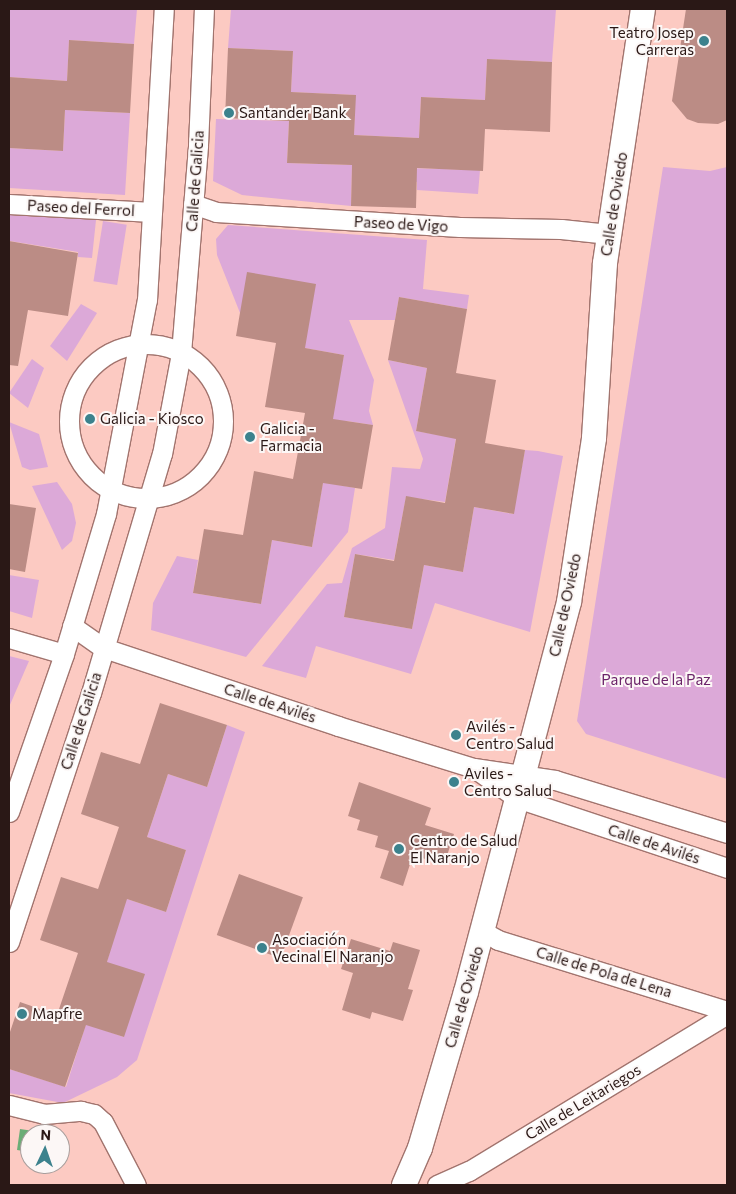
<!DOCTYPE html>
<meta charset="utf-8">
<style>
body{margin:0}
#map{position:relative;width:736px;height:1194px;overflow:hidden;background:#fccac2;font-family:Commissioner,sans-serif}
div>[style]{position:absolute}
.green>*{inset:0;background:#dca9d8;transform-origin:0 0}
.water>*{inset:0;background:#6bad76}
.building>*{inset:0;background:#bb8c85;transform-origin:0 0}
.roads{filter:drop-shadow(1px 0 #a2746e) drop-shadow(-1px 0 #a2746e) drop-shadow(0 1px #a2746e) drop-shadow(0 -1px #a2746e)}
.minor>*{height:19px;margin:-9.5px;padding:0 9.5px;transform-origin:9.5px;border-radius:9.5px;background:#fff}
.minor>.ring{margin:-9.5px;padding:0;box-sizing:content-box;background:none;border:19px solid #fff;border-radius:50%}
.tertiary>*{height:24px;margin:-12px;padding:0 12px;transform-origin:12px;border-radius:12px;background:#fff}
.dots>*{width:14px;height:14px;translate:-50% -50%;box-sizing:border-box;border:2px solid #fcf7f6;border-radius:50%}
span{translate:-50% -50%;white-space:nowrap;text-align:center;line-height:1.15;-webkit-text-stroke:4px #fcf7f6;paint-order:stroke}
.poi-label{font-size:15px;color:#2a1816}
.right{translate:-100% -50%;text-align:right}
.left{translate:0 -50%;text-align:left}
.street-label{font-size:15px;color:#2a1816}
.park-label{font-size:15px;color:#6b2369}
.frame{position:absolute;inset:0;border:10px solid #2a1816;pointer-events:none}
.north{position:absolute;left:20px;top:1124px;width:50px;height:50px;box-sizing:border-box;background:#fcf7f6;border:1px solid #a89e9c;border-radius:50%;rotate:3deg;font-size:14px;font-weight:700;line-height:20px;text-align:center;color:#2a1816}
.north::after{content:'';display:block;margin:auto;width:18px;height:22px;background:#3c828d;clip-path:polygon(50% 0,100% 100%,50% 72%,0 100%)}
</style>
<div id="map">
<div class="green">
<div style="clip-path:polygon(9px 9px,137px 9px,134px 44px,69px 40px,67px 81px,9px 77px)"></div>
<div style="clip-path:polygon(231px 9px,556px 9px,552px 62px,487px 59px,485px 100px,421px 97px,419px 138px,354px 135px,355px 95px,291px 92px,293px 51px,228px 48px)"></div>
<div style="clip-path:polygon(65px 110px,130px 113px,125px 195px,9px 188px,9px 148px,63px 151px)"></div>
<div style="clip-path:polygon(216px 119px,289px 121px,287px 163px,352px 165px,351px 206px,242px 195px,213px 181px)"></div>
<div style="clip-path:polygon(663px 167px,710px 171px,727px 167px,727px 779px,586px 734px,577px 721px)"></div>
<div style="clip-path:polygon(405px 168px,480px 170px,478px 194px,417px 190px,417px 182px,405px 181px)"></div>
<div style="clip-path:polygon(9px 215px,96px 220px,92px 258px,78px 257px,78px 252px,10px 241px,9px 245px)"></div>
<div style="left:103px;top:221px;width:24px;height:61px;rotate:9deg"></div>
<div style="clip-path:polygon(228px 225px,427px 240px,423px 289px,469px 295px,467px 309px,399px 297px,395px 320px,349px 320px,374px 380px,369px 411px,373px 425px,347px 421px,328px 430px,344px 355px,305px 348px,240px 313px,217px 255px,216px 239px)"></div>
<div style="clip-path:polygon(81px 304px,97px 313px,67px 361px,50px 346px)"></div>
<div style="clip-path:polygon(32px 359px,44px 368px,28px 408px,9px 393px)"></div>
<div style="clip-path:polygon(388px 360px,427px 368px,416px 431px,456px 438px,445px 502px,406px 497px,394px 560px,355px 554px,344px 617px,412px 629px,424px 565px,463px 572px,474px 507px,513px 514px,525px 450px,538px 451px,563px 456px,530px 632px,435px 603px,411px 674px,316px 646px,306px 678px,262px 666px,327px 584px,342px 583px,352px 548px,385px 528px,392px 467px,420px 469px,423px 459px)"></div>
<div style="clip-path:polygon(9px 422px,39px 434px,48px 467px,30px 470px,22px 467px)"></div>
<div style="clip-path:polygon(57px 482px,72px 504px,76px 523px,72px 541px,62px 550px,32px 486px)"></div>
<div style="clip-path:polygon(323px 482px,355px 488px,348px 532px,246px 657px,151px 630px,153px 603px,177px 556px,198px 560px,193px 593px,261px 604px,272px 540px,312px 547px)"></div>
<div style="clip-path:polygon(9px 575px,39px 580px,32px 618px,9px 611px)"></div>
<div style="clip-path:polygon(9px 656px,29px 661px,9px 707px)"></div>
<div style="clip-path:polygon(227px 725px,245px 732px,137px 1060px,117px 1077px,63px 1103px,9px 1093px,9px 1069px,66px 1087px,86px 1024px,124px 1037px,107px 962px,124px 898px,166px 912px,186px 850px,147px 837px,168px 774px,207px 787px)"></div>
</div>
<div class="water">
<div style="clip-path:polygon(20px 1129px,54px 1134px,30px 1134px,30px 1152px,17px 1150px)"></div>
</div>
<div class="building">
<div style="clip-path:polygon(686px 9px,727px 9px,727px 120px,718px 124px,698px 123px,687px 119px,672px 101px)"></div>
<div style="clip-path:polygon(69px 40px,134px 44px,130px 113px,65px 110px,63px 151px,9px 148px,9px 77px,67px 81px)"></div>
<div style="clip-path:polygon(228px 48px,293px 51px,291px 92px,356px 95px,354px 135px,419px 138px,421px 97px,485px 100px,487px 59px,552px 62px,550px 132px,485px 129px,483px 171px,417px 168px,416px 208px,351px 206px,352px 165px,287px 163px,289px 121px,225px 118px)"></div>
<div style="clip-path:polygon(9px 241px,78px 253px,68px 316px,28px 310px,18px 366px,9px 365px)"></div>
<div style="clip-path:polygon(247px 272px,316px 284px,305px 348px,344px 355px,333px 419px,373px 425px,362px 489px,323px 483px,312px 547px,272px 540px,261px 604px,193px 593px,204px 529px,243px 535px,254px 471px,293px 479px,305px 413px,265px 407px,276px 343px,236px 336px)"></div>
<div style="clip-path:polygon(399px 297px,467px 309px,456px 373px,496px 380px,485px 443px,525px 450px,514px 514px,474px 507px,463px 572px,424px 565px,412px 629px,344px 617px,355px 554px,394px 561px,406px 496px,445px 503px,456px 439px,416px 431px,427px 368px,388px 360px)"></div>
<div style="clip-path:polygon(9px 504px,36px 508px,25px 572px,9px 569px)"></div>
<div style="clip-path:polygon(160px 703px,227px 725px,207px 787px,168px 774px,147px 837px,186px 850px,166px 912px,127px 899px,107px 962px,145px 974px,124px 1037px,86px 1025px,65px 1087px,9px 1069px,9px 1035px,20px 1002px,57px 1015px,78px 953px,40px 940px,61px 877px,98px 889px,119px 827px,81px 814px,101px 752px,140px 764px)"></div>
<div style="clip-path:polygon(359px 782px,431px 808px,425px 825px,454px 834px,444px 865px,413px 855px,403px 886px,380px 878px,389px 851px,375px 847px,378px 836px,357px 830px,360px 820px,348px 816px)"></div>
<div style="left:239px;top:874px;width:68px;height:65px;rotate:20deg"></div>
<div style="clip-path:polygon(351px 939px,390px 951px,393px 942px,420px 950px,408px 989px,413px 990px,403px 1021px,372px 1012px,370px 1019px,342px 1010px,353px 973px,341px 969px)"></div>
</div>
<div class="roads">
<div class="minor">
<div style="left:9px;top:204px;width:143px;rotate:3.2deg"></div>
<div style="left:193px;top:204px;width:24px;rotate:19deg"></div>
<div style="left:216px;top:212px;width:244px;rotate:3.5deg"></div>
<div style="left:460px;top:227px;width:101px;rotate:1.1deg"></div>
<div style="left:561px;top:229px;width:48px;rotate:5.9deg"></div>
<div class="ring" style="left:69px;top:344px;width:135px;height:135px"></div>
<div style="left:72px;top:626px;width:39px;rotate:35deg"></div>
<div style="left:104px;top:648px;width:247px;rotate:18.4deg"></div>
<div style="left:338px;top:726px;width:142px;rotate:17.2deg"></div>
<div style="left:474px;top:768px;width:82px;rotate:8.4deg"></div>
<div style="left:555px;top:780px;width:180px;rotate:17.1deg"></div>
<div style="left:9px;top:638px;width:57px;rotate:16.2deg"></div>
<div style="left:477px;top:770px;width:49px;rotate:35deg"></div>
<div style="left:517px;top:798px;width:221px;rotate:18.4deg"></div>
<div style="left:9px;top:812px;width:167px;rotate:-70.8deg"></div>
<div style="left:64px;top:654px;width:146px;rotate:-73.3deg"></div>
<div style="left:106px;top:514px;width:218px;rotate:-79.2deg"></div>
<div style="left:147px;top:300px;width:291px;rotate:-86.7deg"></div>
<div style="left:482px;top:931px;width:18px;rotate:29deg"></div>
<div style="left:498px;top:940px;width:240px;rotate:17.2deg"></div>
<div style="left:9px;top:942px;width:262px;rotate:-71.8deg"></div>
<div style="left:91px;top:693px;width:249px;rotate:-73.5deg"></div>
<div style="left:162px;top:454px;width:103px;rotate:-79.3deg"></div>
<div style="left:181px;top:353px;width:209px;rotate:-85.3deg"></div>
<div style="left:198px;top:145px;width:136px;rotate:-87.5deg"></div>
<div style="left:9px;top:1105px;width:36px;rotate:14deg"></div>
<div style="left:44px;top:1114px;width:37px;rotate:-5deg"></div>
<div style="left:81px;top:1111px;width:13px;rotate:13deg"></div>
<div style="left:94px;top:1114px;width:12px;rotate:42deg"></div>
<div style="left:103px;top:1122px;width:71px;rotate:62.4deg"></div>
<div style="left:437px;top:1185px;width:35px;rotate:-24deg"></div>
<div style="left:469px;top:1171px;width:302px;rotate:-31.3deg"></div>
</div>
<div class="tertiary">
<div style="left:404px;top:1185px;width:40px;rotate:-66.6deg"></div>
<div style="left:420px;top:1148px;width:163px;rotate:-73.6deg"></div>
<div style="left:466px;top:992px;width:403px;rotate:-75.2deg"></div>
<div style="left:569px;top:602px;width:166px;rotate:-81.3deg"></div>
<div style="left:594px;top:438px;width:175px;rotate:-86.4deg"></div>
<div style="left:605px;top:263px;width:257px;rotate:-81.5deg"></div>
</div>
</div>
<div class="dots">
<div style="left:704px;top:41px;background:#3c828d"></div>
<div style="left:229px;top:113px;background:#3c828d"></div>
<div style="left:90px;top:419px;background:#3c828d"></div>
<div style="left:250px;top:437px;background:#3c828d"></div>
<div style="left:456px;top:735px;background:#3c828d"></div>
<div style="left:454px;top:782px;background:#3c828d"></div>
<div style="left:399px;top:849px;background:#3c828d"></div>
<div style="left:262px;top:948px;background:#3c828d"></div>
<div style="left:22px;top:1014px;background:#3c828d"></div>
</div>
<div class="poi-label">
<span class="right" style="left:694px;top:41px">Teatro Josep<br>Carreras</span>
<span class="left" style="left:239px;top:113px">Santander Bank</span>
<span class="left" style="left:100px;top:419px">Galicia - Kiosco</span>
<span class="left" style="left:260px;top:437px">Galicia -<br>Farmacia</span>
<span class="left" style="left:466px;top:735px">Avilés -<br>Centro Salud</span>
<span class="left" style="left:464px;top:782px">Aviles -<br>Centro Salud</span>
<span class="left" style="left:410px;top:849px">Centro de Salud<br>El Naranjo</span>
<span class="left" style="left:272px;top:948px">Asociación<br>Vecinal El Naranjo</span>
<span class="left" style="left:32px;top:1014px">Mapfre</span>
</div>
<div class="street-label">
<span style="left:195px;top:181px;rotate:-86deg">Calle de Galicia</span>
<span style="left:614px;top:204px;rotate:-81deg">Calle de Oviedo</span>
<span style="left:81px;top:208px;rotate:3deg">Paseo del Ferrol</span>
<span style="left:401px;top:224px;rotate:3deg">Paseo de Vigo</span>
<span style="left:565px;top:605px;rotate:-78deg">Calle de Oviedo</span>
<span style="left:270px;top:703px;rotate:18deg">Calle de Avilés</span>
<span style="left:81px;top:721px;rotate:-72deg">Calle de Galicia</span>
<span style="left:654px;top:844px;rotate:18deg">Calle de Avilés</span>
<span style="left:604px;top:972px;rotate:17deg">Calle de Pola de Lena</span>
<span style="left:464px;top:997px;rotate:-74deg">Calle de Oviedo</span>
<span style="left:583px;top:1102px;rotate:-31deg">Calle de Leitariegos</span>
</div>
<div class="park-label">
<span style="left:656px;top:680px">Parque de la Paz</span>
</div>
<div class="frame"></div>
<div class="north">N</div>
</div>
